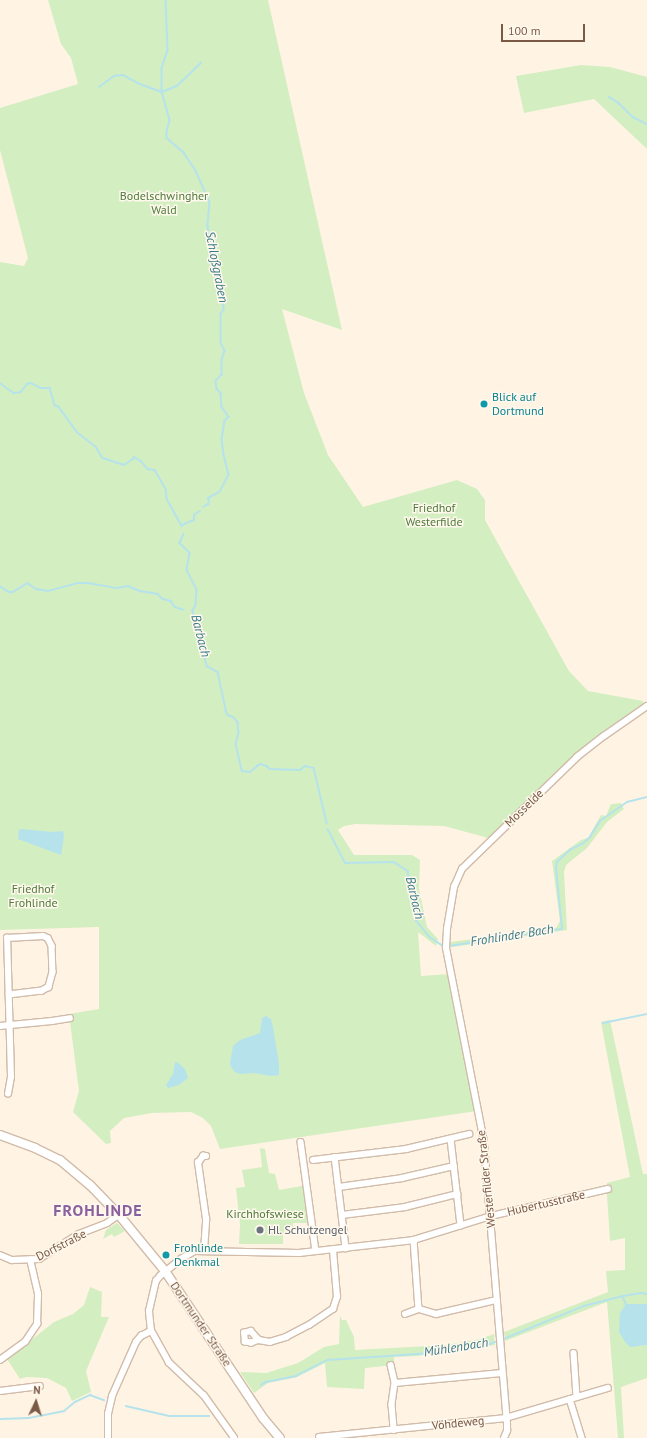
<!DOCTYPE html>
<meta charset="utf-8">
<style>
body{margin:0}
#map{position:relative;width:647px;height:1438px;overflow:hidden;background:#fff4e4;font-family:"PT Sans",sans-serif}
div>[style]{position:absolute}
.green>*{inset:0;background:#d3eec1}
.water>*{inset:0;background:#b6e3eb}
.stream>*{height:1.5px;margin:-0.75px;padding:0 0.75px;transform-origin:0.75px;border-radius:0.75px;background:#b6e3eb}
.roads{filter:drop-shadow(1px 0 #d1bba9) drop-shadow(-1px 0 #d1bba9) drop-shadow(0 1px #d1bba9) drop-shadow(0 -1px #d1bba9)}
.minor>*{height:5.5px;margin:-2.75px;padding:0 2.75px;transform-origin:2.75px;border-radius:2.75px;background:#fff}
.secondary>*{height:8px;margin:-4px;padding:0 4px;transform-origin:4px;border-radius:4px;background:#fff}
.dots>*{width:11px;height:11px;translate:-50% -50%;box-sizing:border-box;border:2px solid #fff8ed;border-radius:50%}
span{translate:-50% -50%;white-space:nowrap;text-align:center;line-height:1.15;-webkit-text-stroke:3px #fff8ed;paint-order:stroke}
.park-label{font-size:12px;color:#4d7b3b}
.culture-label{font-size:12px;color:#0d838f}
.left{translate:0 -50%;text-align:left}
.street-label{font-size:12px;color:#7a5946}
.worship-label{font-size:12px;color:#5b616d}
.water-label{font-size:13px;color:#3b7b89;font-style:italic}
.district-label{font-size:16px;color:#8a619e;font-weight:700;letter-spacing:1px}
.north{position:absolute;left:16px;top:1382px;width:40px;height:40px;-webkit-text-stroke:3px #fff8ed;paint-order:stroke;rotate:4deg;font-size:11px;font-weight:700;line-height:16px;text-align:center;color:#7a5946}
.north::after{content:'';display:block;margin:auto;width:14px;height:18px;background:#7a5946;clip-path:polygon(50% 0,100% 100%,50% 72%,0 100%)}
.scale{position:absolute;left:501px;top:24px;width:84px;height:18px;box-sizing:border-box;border:2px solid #7a5946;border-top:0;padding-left:5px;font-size:12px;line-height:14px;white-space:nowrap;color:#7a5946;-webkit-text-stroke:3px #fff8ed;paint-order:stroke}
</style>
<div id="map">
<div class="green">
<div style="clip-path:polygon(48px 0,268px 0,342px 330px,282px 309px,304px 393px,328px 455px,363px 507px,457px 480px,477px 489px,485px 500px,485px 520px,569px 671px,588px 691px,643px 701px,644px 705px,602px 734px,551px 780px,492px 839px,444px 826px,355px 824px,344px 826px,338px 830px,354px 855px,412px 855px,420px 860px,419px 889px,427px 927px,438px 939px,436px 946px,418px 932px,421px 976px,449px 974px,477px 1111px,220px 1149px,211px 1126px,203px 1118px,191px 1112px,152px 1113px,124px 1118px,110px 1131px,111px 1143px,106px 1144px,73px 1112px,79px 1091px,69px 1014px,99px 1009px,99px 927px,0 930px,0 262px,24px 266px,28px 258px,0 150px,0 108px,78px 84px,71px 58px,61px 44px)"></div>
<div style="clip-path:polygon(581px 65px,610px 67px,647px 77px,647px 149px,594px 99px,524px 113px,516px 76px)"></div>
<div style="clip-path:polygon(621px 803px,624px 809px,607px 822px,587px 848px,566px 865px,564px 872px,567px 930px,446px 948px,451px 942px,556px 928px,560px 921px,552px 861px,581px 840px,588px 838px,601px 815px,606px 816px,611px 804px)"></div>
<div style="clip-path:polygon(610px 1020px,643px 1174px,647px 1174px,647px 1304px,626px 1304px,629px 1346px,647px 1345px,647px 1378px,621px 1387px,624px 1438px,618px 1438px,607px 1302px,505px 1341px,504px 1332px,608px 1292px,606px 1271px,625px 1270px,625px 1238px,610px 1241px,607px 1195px,607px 1183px,630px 1177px,601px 1022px)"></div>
<div style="clip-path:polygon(260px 1148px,265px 1149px,269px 1173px,275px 1174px,279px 1190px,307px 1185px,312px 1223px,293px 1223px,293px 1234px,283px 1234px,283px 1244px,239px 1244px,240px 1225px,236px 1188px,245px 1187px,242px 1170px,262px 1167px)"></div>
<div style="clip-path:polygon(117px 1223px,125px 1231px,114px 1237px,112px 1234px,103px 1239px,106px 1230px)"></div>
<div style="clip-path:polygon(90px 1287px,102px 1292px,101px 1317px,109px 1317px,86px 1371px,91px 1392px,72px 1401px,66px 1388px,47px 1378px,26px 1377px,20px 1379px,7px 1359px,54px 1322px,73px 1314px,84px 1305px)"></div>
<div style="clip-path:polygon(340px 1315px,342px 1320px,346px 1320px,354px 1337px,355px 1350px,447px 1345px,480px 1339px,494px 1334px,495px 1345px,417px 1356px,394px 1357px,394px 1365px,365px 1368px,364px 1389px,327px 1387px,325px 1363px,297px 1377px,268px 1383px,254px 1393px,240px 1372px,266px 1373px,298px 1363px,324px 1347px,339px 1344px)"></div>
</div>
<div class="water">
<div style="clip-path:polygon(21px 829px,53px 832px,63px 831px,64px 837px,61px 855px,18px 839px,19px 830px)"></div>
<div style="clip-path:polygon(266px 1016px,271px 1019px,273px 1027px,279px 1064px,279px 1075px,271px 1076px,254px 1073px,240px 1074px,235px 1072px,231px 1067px,230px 1063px,233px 1046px,240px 1040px,260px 1033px,262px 1018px)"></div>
<div style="clip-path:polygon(175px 1062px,177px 1062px,185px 1069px,188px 1078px,179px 1085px,168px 1088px,166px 1085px,173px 1074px)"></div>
<div style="clip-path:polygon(626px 1304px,647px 1304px,647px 1345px,630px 1347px,625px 1342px,619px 1332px,620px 1313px)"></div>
</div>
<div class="stream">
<div style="left:166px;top:0;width:50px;rotate:87.7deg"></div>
<div style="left:168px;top:50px;width:19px;rotate:108deg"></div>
<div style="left:162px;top:68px;width:24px;rotate:90deg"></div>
<div style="left:162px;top:92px;width:29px;rotate:74deg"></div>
<div style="left:170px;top:120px;width:12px;rotate:104deg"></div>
<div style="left:167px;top:132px;width:6px;rotate:90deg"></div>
<div style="left:167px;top:138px;width:23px;rotate:41deg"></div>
<div style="left:184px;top:153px;width:22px;rotate:56deg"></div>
<div style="left:196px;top:171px;width:34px;rotate:66deg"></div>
<div style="left:210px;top:202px;width:24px;rotate:95deg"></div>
<div style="left:208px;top:226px;width:35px;rotate:82deg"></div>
<div style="left:213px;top:261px;width:30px;rotate:73deg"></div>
<div style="left:222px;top:290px;width:20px;rotate:84deg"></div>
<div style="left:224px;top:310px;width:5px;rotate:127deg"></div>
<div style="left:221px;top:314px;width:29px;rotate:90deg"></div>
<div style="left:221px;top:343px;width:9px;rotate:63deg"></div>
<div style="left:225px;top:351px;width:9px;rotate:108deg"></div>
<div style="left:222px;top:360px;width:15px;rotate:90deg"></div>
<div style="left:222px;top:375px;width:8px;rotate:135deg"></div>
<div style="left:216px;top:381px;width:8px;rotate:83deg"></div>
<div style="left:217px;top:389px;width:6px;rotate:45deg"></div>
<div style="left:221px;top:393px;width:14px;rotate:86deg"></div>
<div style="left:222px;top:407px;width:12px;rotate:55deg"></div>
<div style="left:229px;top:417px;width:6px;rotate:135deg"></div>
<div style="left:225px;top:421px;width:18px;rotate:99deg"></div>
<div style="left:222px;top:439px;width:16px;rotate:83deg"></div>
<div style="left:224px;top:455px;width:21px;rotate:76deg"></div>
<div style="left:229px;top:475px;width:19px;rotate:118deg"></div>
<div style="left:220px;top:492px;width:13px;rotate:151deg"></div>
<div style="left:209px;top:498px;width:6px;rotate:90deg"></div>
<div style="left:209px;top:504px;width:6px;rotate:149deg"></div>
<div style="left:99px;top:87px;width:19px;rotate:-36deg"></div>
<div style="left:114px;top:76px;width:9px;rotate:-6deg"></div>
<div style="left:123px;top:75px;width:19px;rotate:28deg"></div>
<div style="left:140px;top:84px;width:23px;rotate:20deg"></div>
<div style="left:162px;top:92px;width:16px;rotate:-22deg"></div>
<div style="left:177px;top:86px;width:33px;rotate:-44deg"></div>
<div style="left:609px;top:97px;width:12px;rotate:31deg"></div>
<div style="left:619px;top:103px;width:20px;rotate:45deg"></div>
<div style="left:633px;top:117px;width:16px;rotate:27deg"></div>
<div style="left:0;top:383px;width:17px;rotate:36deg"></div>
<div style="left:14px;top:393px;width:7px;rotate:-8deg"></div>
<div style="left:21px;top:392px;width:10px;rotate:-53deg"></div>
<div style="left:27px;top:384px;width:4px;rotate:-14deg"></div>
<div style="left:31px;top:383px;width:11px;rotate:27deg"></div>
<div style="left:41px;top:388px;width:9px"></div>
<div style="left:50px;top:388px;width:18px;rotate:74deg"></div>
<div style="left:55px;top:405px;width:4px;rotate:27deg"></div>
<div style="left:59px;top:407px;width:31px;rotate:54deg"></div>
<div style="left:77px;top:432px;width:24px;rotate:38deg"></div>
<div style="left:96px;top:447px;width:13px;rotate:58deg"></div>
<div style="left:103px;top:458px;width:22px;rotate:18deg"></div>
<div style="left:124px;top:465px;width:11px;rotate:-34deg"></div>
<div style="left:133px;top:459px;width:2px;rotate:-63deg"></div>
<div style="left:134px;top:457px;width:8px;rotate:30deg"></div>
<div style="left:141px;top:461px;width:11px;rotate:49deg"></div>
<div style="left:148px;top:469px;width:7px;rotate:8deg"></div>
<div style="left:155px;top:470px;width:22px;rotate:60deg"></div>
<div style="left:166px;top:489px;width:10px;rotate:84deg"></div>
<div style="left:167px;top:499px;width:31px;rotate:61deg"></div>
<div style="left:182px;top:525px;width:13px;rotate:-23deg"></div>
<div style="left:194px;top:520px;width:5px;rotate:-90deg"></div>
<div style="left:194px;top:515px;width:7px;rotate:-34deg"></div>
<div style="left:184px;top:534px;width:10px;rotate:114deg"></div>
<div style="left:180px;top:543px;width:14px;rotate:45deg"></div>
<div style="left:190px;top:553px;width:17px;rotate:100deg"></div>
<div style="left:187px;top:570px;width:22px;rotate:63deg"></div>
<div style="left:197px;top:590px;width:15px;rotate:94deg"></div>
<div style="left:196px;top:605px;width:7px;rotate:117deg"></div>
<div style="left:193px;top:611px;width:57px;rotate:75.7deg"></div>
<div style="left:207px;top:666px;width:13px;rotate:29deg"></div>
<div style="left:218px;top:672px;width:40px;rotate:78deg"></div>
<div style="left:226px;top:711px;width:4px;rotate:63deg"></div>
<div style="left:228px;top:715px;width:5px;rotate:22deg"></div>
<div style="left:233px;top:717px;width:7px;rotate:45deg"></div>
<div style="left:238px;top:722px;width:11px;rotate:85deg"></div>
<div style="left:239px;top:733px;width:11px;rotate:105deg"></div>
<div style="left:236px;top:744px;width:28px;rotate:77deg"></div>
<div style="left:242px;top:771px;width:8px;rotate:7deg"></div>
<div style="left:250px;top:772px;width:13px;rotate:-39deg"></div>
<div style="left:260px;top:764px;width:7px;rotate:16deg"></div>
<div style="left:267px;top:766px;width:4px;rotate:45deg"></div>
<div style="left:270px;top:769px;width:30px;rotate:2deg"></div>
<div style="left:300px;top:770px;width:6px;rotate:-39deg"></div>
<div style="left:305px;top:766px;width:9px;rotate:13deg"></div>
<div style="left:314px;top:768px;width:57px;rotate:76.7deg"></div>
<div style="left:0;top:586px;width:11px;rotate:34deg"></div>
<div style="left:9px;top:592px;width:4px"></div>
<div style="left:13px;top:592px;width:17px;rotate:-31deg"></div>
<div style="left:28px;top:583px;width:10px;rotate:37deg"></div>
<div style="left:36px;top:589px;width:12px;rotate:9deg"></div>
<div style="left:48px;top:591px;width:30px;rotate:-15deg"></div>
<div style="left:77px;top:583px;width:11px"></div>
<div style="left:88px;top:583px;width:29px;rotate:10deg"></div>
<div style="left:117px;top:588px;width:11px;rotate:-10deg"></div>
<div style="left:128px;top:586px;width:13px;rotate:23deg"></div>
<div style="left:140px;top:591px;width:18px;rotate:9deg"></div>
<div style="left:158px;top:594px;width:7px;rotate:45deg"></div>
<div style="left:163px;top:599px;width:8px;rotate:14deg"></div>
<div style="left:171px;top:601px;width:7px;rotate:56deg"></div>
<div style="left:175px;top:607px;width:9px;rotate:18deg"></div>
<div style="left:328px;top:829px;width:38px;rotate:63deg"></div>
<div style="left:345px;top:863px;width:49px;rotate:-1.2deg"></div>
<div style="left:394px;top:862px;width:17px;rotate:33deg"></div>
<div style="left:408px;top:871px;width:50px;rotate:80.7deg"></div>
<div style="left:416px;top:920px;width:22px;rotate:51deg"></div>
<div style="left:430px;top:937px;width:14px;rotate:34deg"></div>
<div style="left:449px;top:946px;width:114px;rotate:-8.6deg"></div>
<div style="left:562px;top:929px;width:60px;rotate:-95.7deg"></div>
<div style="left:556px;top:869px;width:7px;rotate:-82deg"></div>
<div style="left:557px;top:862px;width:18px;rotate:-43deg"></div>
<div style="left:570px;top:850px;width:13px;rotate:-27deg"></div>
<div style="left:582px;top:844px;width:11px;rotate:-41deg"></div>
<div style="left:590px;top:837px;width:19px;rotate:-58deg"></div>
<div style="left:600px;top:821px;width:33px;rotate:-35deg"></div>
<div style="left:627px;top:802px;width:21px;rotate:-14deg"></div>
<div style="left:603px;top:1023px;width:45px;rotate:-11.6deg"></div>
<div style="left:623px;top:1296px;width:9px;rotate:69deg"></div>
<div style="left:501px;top:1340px;width:90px;rotate:-22.3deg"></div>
<div style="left:584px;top:1306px;width:40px;rotate:-14.4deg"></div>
<div style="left:623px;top:1296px;width:18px;rotate:-9deg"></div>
<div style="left:641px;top:1293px;width:6px;rotate:9deg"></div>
<div style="left:261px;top:1385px;width:6px;rotate:-31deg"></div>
<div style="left:266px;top:1382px;width:31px;rotate:-11deg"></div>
<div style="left:296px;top:1376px;width:36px;rotate:-27deg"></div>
<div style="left:328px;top:1360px;width:90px;rotate:-3.8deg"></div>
<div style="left:418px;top:1354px;width:73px;rotate:-7.9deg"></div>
<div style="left:490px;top:1344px;width:9px;rotate:-21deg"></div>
<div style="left:126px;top:1406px;width:44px;rotate:13.1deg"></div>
<div style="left:169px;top:1416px;width:40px"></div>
<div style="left:0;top:1419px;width:29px;rotate:-2deg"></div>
<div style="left:29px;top:1418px;width:36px;rotate:-11deg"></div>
<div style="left:64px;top:1411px;width:14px;rotate:-39deg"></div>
<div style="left:75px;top:1402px;width:17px;rotate:-25deg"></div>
<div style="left:90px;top:1395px;width:15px;rotate:20deg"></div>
</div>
<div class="roads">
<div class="minor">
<div style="left:0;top:1026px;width:52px;rotate:-5.5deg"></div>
<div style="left:52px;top:1021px;width:18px;rotate:-9deg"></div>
<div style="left:8px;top:1094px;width:17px;rotate:-80deg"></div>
<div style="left:11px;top:1077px;width:139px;rotate:-91.6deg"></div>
<div style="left:7px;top:938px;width:36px;rotate:-3deg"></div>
<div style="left:43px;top:936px;width:5px;rotate:22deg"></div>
<div style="left:48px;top:938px;width:9px;rotate:63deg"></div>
<div style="left:52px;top:946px;width:26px;rotate:88deg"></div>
<div style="left:53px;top:972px;width:16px;rotate:105deg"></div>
<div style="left:49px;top:987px;width:8px;rotate:150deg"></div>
<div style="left:42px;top:991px;width:33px;rotate:173deg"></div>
<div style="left:451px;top:1139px;width:87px;rotate:83.4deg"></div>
<div style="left:301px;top:1142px;width:110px;rotate:82.2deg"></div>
<div style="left:335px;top:1157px;width:92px;rotate:83.1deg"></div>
<div style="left:313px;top:1160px;width:94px;rotate:-6.7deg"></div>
<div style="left:406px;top:1149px;width:65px;rotate:-13.4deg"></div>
<div style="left:339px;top:1187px;width:64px;rotate:-8.1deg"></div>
<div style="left:402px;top:1178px;width:53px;rotate:-13deg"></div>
<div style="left:342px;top:1215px;width:64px;rotate:-7.2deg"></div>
<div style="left:405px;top:1207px;width:54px;rotate:-14deg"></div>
<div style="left:414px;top:1240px;width:69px;rotate:85.9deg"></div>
<div style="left:419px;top:1309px;width:18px;rotate:16deg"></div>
<div style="left:436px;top:1314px;width:62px;rotate:-13.1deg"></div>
<div style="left:204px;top:1251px;width:32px;rotate:-86deg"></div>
<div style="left:206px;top:1219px;width:57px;rotate:-98.1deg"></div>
<div style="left:198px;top:1163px;width:9px;rotate:-54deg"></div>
<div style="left:203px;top:1156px;width:3px"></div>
<div style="left:0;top:1255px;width:13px;rotate:23deg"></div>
<div style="left:12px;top:1260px;width:27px;rotate:-2deg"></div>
<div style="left:39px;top:1259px;width:47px;rotate:-32deg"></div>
<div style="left:79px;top:1234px;width:30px;rotate:-21deg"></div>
<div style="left:107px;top:1223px;width:14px;rotate:-34deg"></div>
<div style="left:405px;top:1314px;width:15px;rotate:-20deg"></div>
<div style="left:259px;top:1340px;width:8px;rotate:157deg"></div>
<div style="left:252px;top:1343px;width:7px;rotate:-172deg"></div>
<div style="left:245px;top:1342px;width:9px;rotate:-96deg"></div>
<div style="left:244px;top:1333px;width:7px;rotate:-16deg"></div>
<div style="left:251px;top:1331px;width:12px;rotate:48deg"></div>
<div style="left:259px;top:1340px;width:11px;rotate:10deg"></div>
<div style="left:270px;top:1342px;width:17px;rotate:-17deg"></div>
<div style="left:286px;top:1337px;width:26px;rotate:-28deg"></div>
<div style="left:309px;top:1325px;width:29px;rotate:-34deg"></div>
<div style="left:333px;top:1309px;width:13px;rotate:-72deg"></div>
<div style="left:337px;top:1297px;width:47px;rotate:-94.9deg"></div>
<div style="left:574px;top:1353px;width:44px;rotate:86.1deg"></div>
<div style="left:0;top:1360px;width:31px;rotate:-36deg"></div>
<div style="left:25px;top:1342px;width:22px;rotate:-56deg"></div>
<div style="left:37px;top:1324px;width:30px;rotate:-88deg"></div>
<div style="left:38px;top:1294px;width:35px;rotate:-103deg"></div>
<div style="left:391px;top:1365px;width:18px;rotate:77deg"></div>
<div style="left:395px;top:1383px;width:22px;rotate:98deg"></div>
<div style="left:392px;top:1405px;width:25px;rotate:85deg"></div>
<div style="left:395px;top:1383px;width:107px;rotate:-5.3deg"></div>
<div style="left:0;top:1391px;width:40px;rotate:-7.1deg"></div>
<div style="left:570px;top:1399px;width:41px;rotate:72.9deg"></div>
<div style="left:319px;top:1437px;width:188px;rotate:-5.8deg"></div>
<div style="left:506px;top:1418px;width:106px;rotate:-16.4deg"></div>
<div style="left:108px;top:1438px;width:24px;rotate:-90deg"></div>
<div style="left:108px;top:1414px;width:18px;rotate:-77deg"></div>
<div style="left:112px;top:1396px;width:59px;rotate:-66deg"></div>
<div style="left:136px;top:1342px;width:8px;rotate:-50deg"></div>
<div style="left:141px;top:1336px;width:11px;rotate:-27deg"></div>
<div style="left:234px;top:1438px;width:52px;rotate:-125.5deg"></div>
<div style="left:204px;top:1396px;width:48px;rotate:-136.7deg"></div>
<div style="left:169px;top:1363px;width:37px;rotate:-119deg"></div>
<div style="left:151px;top:1331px;width:20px;rotate:-96deg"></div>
<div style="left:149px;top:1311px;width:31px;rotate:-77deg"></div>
<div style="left:156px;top:1281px;width:6px;rotate:-51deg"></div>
<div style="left:160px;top:1276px;width:27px;rotate:-39deg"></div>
<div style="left:181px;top:1259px;width:16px;rotate:-30deg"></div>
<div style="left:195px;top:1251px;width:104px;rotate:1.1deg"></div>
<div style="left:299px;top:1253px;width:116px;rotate:-6.4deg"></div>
<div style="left:414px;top:1240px;width:81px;rotate:-17.3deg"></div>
<div style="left:491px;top:1216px;width:120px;rotate:-13deg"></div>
<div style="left:504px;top:1438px;width:8px;rotate:-67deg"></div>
<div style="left:507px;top:1431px;width:7px;rotate:-90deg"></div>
<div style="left:507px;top:1424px;width:283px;rotate:-94.7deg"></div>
<div style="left:484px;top:1142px;width:198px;rotate:-101.1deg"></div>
<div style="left:446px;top:948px;width:19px;rotate:-87deg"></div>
<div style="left:447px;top:929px;width:43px;rotate:-80.5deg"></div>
<div style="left:454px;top:887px;width:20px;rotate:-66deg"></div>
<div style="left:462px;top:869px;width:161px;rotate:-44.2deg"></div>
<div style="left:577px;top:757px;width:34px;rotate:-38deg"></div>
<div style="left:604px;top:736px;width:52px;rotate:-34.9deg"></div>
</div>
<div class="secondary">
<div style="left:0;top:1135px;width:37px;rotate:20deg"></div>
<div style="left:35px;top:1148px;width:28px;rotate:26deg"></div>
<div style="left:60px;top:1160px;width:39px;rotate:40deg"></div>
<div style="left:90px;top:1185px;width:42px;rotate:46deg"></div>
<div style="left:119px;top:1215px;width:72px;rotate:50.6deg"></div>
<div style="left:165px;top:1271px;width:177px;rotate:56.3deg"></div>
<div style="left:263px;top:1418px;width:26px;rotate:50deg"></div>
</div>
</div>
<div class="dots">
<div style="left:484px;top:404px;background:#0f9aa8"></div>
<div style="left:260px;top:1230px;background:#6b7280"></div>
<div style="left:166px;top:1255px;background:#0f9aa8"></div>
</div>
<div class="park-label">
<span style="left:164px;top:203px">Bodelschwingher<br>Wald</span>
<span style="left:434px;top:515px">Friedhof<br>Westerfilde</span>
<span style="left:33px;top:896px">Friedhof<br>Frohlinde</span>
<span style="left:265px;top:1214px">Kirchhofswiese</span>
</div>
<div class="culture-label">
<span class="left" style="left:492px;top:404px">Blick auf<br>Dortmund</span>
<span class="left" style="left:174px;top:1255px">Frohlinde<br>Denkmal</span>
</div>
<div class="street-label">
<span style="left:524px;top:808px;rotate:-44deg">Mosselde</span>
<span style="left:486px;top:1179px;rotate:-96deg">Westerfilder Straße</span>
<span style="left:546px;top:1203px;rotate:-13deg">Hubertusstraße</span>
<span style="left:61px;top:1245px;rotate:-27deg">Dorfstraße</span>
<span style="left:201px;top:1324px;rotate:56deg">Dortmunder Straße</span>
<span style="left:458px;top:1423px;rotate:-6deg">Vöhdeweg</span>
</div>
<div class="worship-label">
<span class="left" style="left:268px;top:1230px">Hl. Schutzengel</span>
</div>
<div class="water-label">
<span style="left:216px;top:267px;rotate:79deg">Schloßgraben</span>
<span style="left:200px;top:636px;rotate:76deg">Barbach</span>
<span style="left:414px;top:898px;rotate:77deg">Barbach</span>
<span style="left:512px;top:936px;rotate:-9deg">Frohlinder Bach</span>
<span style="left:456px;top:1348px;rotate:-9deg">Mühlenbach</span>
</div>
<div class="district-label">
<span style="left:98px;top:1210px">FROHLINDE</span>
</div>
<div class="north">N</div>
<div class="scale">100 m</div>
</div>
